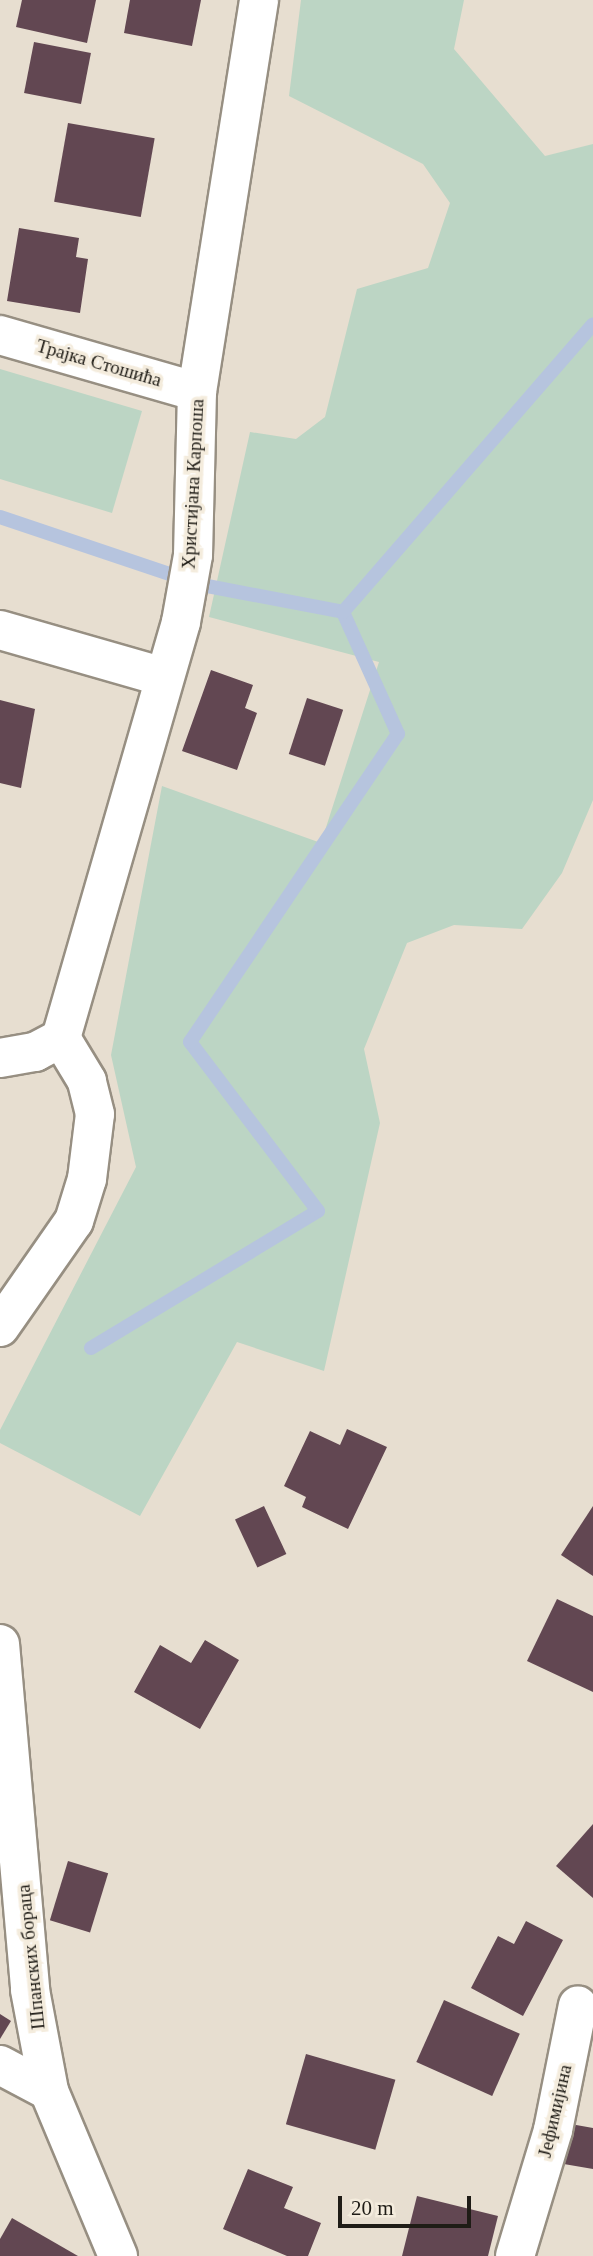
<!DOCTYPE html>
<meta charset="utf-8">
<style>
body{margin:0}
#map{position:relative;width:593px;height:2256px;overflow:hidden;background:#e7ded0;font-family:Georgia,serif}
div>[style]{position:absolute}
.green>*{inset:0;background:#bcd5c4}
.stream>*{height:14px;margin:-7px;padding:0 7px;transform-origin:7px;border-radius:7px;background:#b6c4de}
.building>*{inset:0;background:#624752;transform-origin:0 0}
.roads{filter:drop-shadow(2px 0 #978f82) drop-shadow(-2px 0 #978f82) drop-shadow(0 2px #978f82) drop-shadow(0 -2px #978f82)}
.minor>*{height:38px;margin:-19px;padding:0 19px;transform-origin:19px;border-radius:19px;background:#fff}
span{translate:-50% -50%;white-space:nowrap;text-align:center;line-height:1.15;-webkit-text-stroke:7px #f4ecdd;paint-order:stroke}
.street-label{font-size:19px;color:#1f1c16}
.scale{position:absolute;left:338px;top:2196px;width:133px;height:32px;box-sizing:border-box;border:4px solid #1f1c16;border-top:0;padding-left:9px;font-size:21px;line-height:24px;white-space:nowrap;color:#1f1c16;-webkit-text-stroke:5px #f4ecdd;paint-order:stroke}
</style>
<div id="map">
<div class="green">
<div style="clip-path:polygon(301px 0,464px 0,454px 49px,545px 156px,593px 144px,593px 800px,562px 873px,522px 929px,454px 925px,407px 943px,364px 1049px,380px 1123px,324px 1371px,237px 1342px,140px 1516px,0 1443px,0 1430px,136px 1167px,111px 1055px,162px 786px,321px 843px,379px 662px,209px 617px,250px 432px,296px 439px,325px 417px,357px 289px,428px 268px,450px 203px,423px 164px,289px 96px)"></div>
<div style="clip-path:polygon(0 369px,142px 411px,112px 513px,0 479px)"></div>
</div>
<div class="stream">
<div style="left:0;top:517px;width:213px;rotate:18.6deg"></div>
<div style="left:202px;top:585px;width:144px;rotate:10.8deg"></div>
<div style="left:91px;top:1348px;width:265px;rotate:-31.1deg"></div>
<div style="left:318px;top:1211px;width:212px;rotate:-127.1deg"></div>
<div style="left:190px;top:1042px;width:372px;rotate:-56deg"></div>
<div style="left:398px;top:734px;width:134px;rotate:-114.3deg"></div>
<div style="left:343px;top:612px;width:381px;rotate:-49deg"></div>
</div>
<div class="building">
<div style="clip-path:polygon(22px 0,96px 0,87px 43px,16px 27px)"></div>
<div style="clip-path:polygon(130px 0,201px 0,192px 46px,124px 33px)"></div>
<div style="left:34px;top:42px;width:58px;height:52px;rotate:11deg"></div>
<div style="left:68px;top:123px;width:88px;height:80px;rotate:10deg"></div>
<div style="clip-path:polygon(19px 228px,79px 238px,76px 257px,88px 259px,80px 313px,7px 301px)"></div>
<div style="clip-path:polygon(211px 670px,253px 685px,245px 708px,257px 713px,237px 770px,182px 751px)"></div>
<div style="left:307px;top:698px;width:38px;height:59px;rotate:18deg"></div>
<div style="clip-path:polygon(0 700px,35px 709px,21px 788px,0 783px)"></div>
<div style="clip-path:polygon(347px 1429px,387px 1447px,348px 1529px,302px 1507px,306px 1497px,284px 1486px,310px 1431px,340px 1445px)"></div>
<div style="left:264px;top:1506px;width:53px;height:32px;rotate:65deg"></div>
<div style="clip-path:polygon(593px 1506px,593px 1576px,561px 1555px)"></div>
<div style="clip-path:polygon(557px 1599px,593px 1616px,593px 1692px,527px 1661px)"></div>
<div style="clip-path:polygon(205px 1640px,239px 1660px,200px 1729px,134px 1692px,160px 1645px,191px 1663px)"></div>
<div style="clip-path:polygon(593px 1824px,593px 1898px,556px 1866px)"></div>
<div style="left:68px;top:1861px;width:42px;height:62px;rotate:17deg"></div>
<div style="clip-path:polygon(526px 1921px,563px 1940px,523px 2016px,471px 1988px,498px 1936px,514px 1944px)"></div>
<div style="left:444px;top:2000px;width:83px;height:68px;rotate:24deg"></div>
<div style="clip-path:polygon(0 2014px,11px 2021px,0 2039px)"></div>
<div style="left:306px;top:2054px;width:93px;height:73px;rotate:16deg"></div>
<div style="clip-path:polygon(565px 2123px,593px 2128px,593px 2169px,558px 2163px)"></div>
<div style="clip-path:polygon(248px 2169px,293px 2187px,284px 2208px,321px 2223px,308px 2256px,287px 2256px,223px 2229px)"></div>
<div style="clip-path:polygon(417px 2196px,498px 2216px,488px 2256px,402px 2256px)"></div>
<div style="clip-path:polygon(12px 2218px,78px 2256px,0 2256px,0 2239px)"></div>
</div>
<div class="roads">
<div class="minor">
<div style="left:0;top:335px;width:205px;rotate:16.1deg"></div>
<div style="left:0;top:630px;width:166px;rotate:16deg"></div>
<div style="left:61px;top:1038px;width:433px;rotate:-73.9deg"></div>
<div style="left:181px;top:622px;width:68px;rotate:-79.8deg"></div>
<div style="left:193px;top:555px;width:163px;rotate:-88.6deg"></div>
<div style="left:197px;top:392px;width:397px;rotate:-81deg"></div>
<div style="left:0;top:1058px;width:36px;rotate:-10deg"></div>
<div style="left:35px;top:1052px;width:30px;rotate:-28deg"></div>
<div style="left:0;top:1327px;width:129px;rotate:-55.1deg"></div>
<div style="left:74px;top:1221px;width:44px;rotate:-72.8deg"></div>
<div style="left:87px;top:1179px;width:65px;rotate:-83deg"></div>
<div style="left:95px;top:1114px;width:34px;rotate:-104deg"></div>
<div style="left:87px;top:1081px;width:50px;rotate:-121.2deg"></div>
<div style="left:0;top:1644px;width:347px;rotate:85deg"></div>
<div style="left:30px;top:1990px;width:103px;rotate:79.3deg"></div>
<div style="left:49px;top:2091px;width:179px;rotate:67.3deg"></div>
<div style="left:0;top:2065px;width:55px;rotate:28deg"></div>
<div style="left:515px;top:2256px;width:132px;rotate:-73.2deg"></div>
<div style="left:553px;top:2130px;width:127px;rotate:-78.7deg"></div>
</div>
</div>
<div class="street-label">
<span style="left:99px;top:363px;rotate:16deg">Трајка Стошића</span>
<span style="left:193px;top:484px;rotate:-87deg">Христијана Карпоша</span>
<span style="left:31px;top:1957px;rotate:-96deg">Шпанских бораца</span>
<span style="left:555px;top:2111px;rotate:-77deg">Јефимијина</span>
</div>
<div class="scale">20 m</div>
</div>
